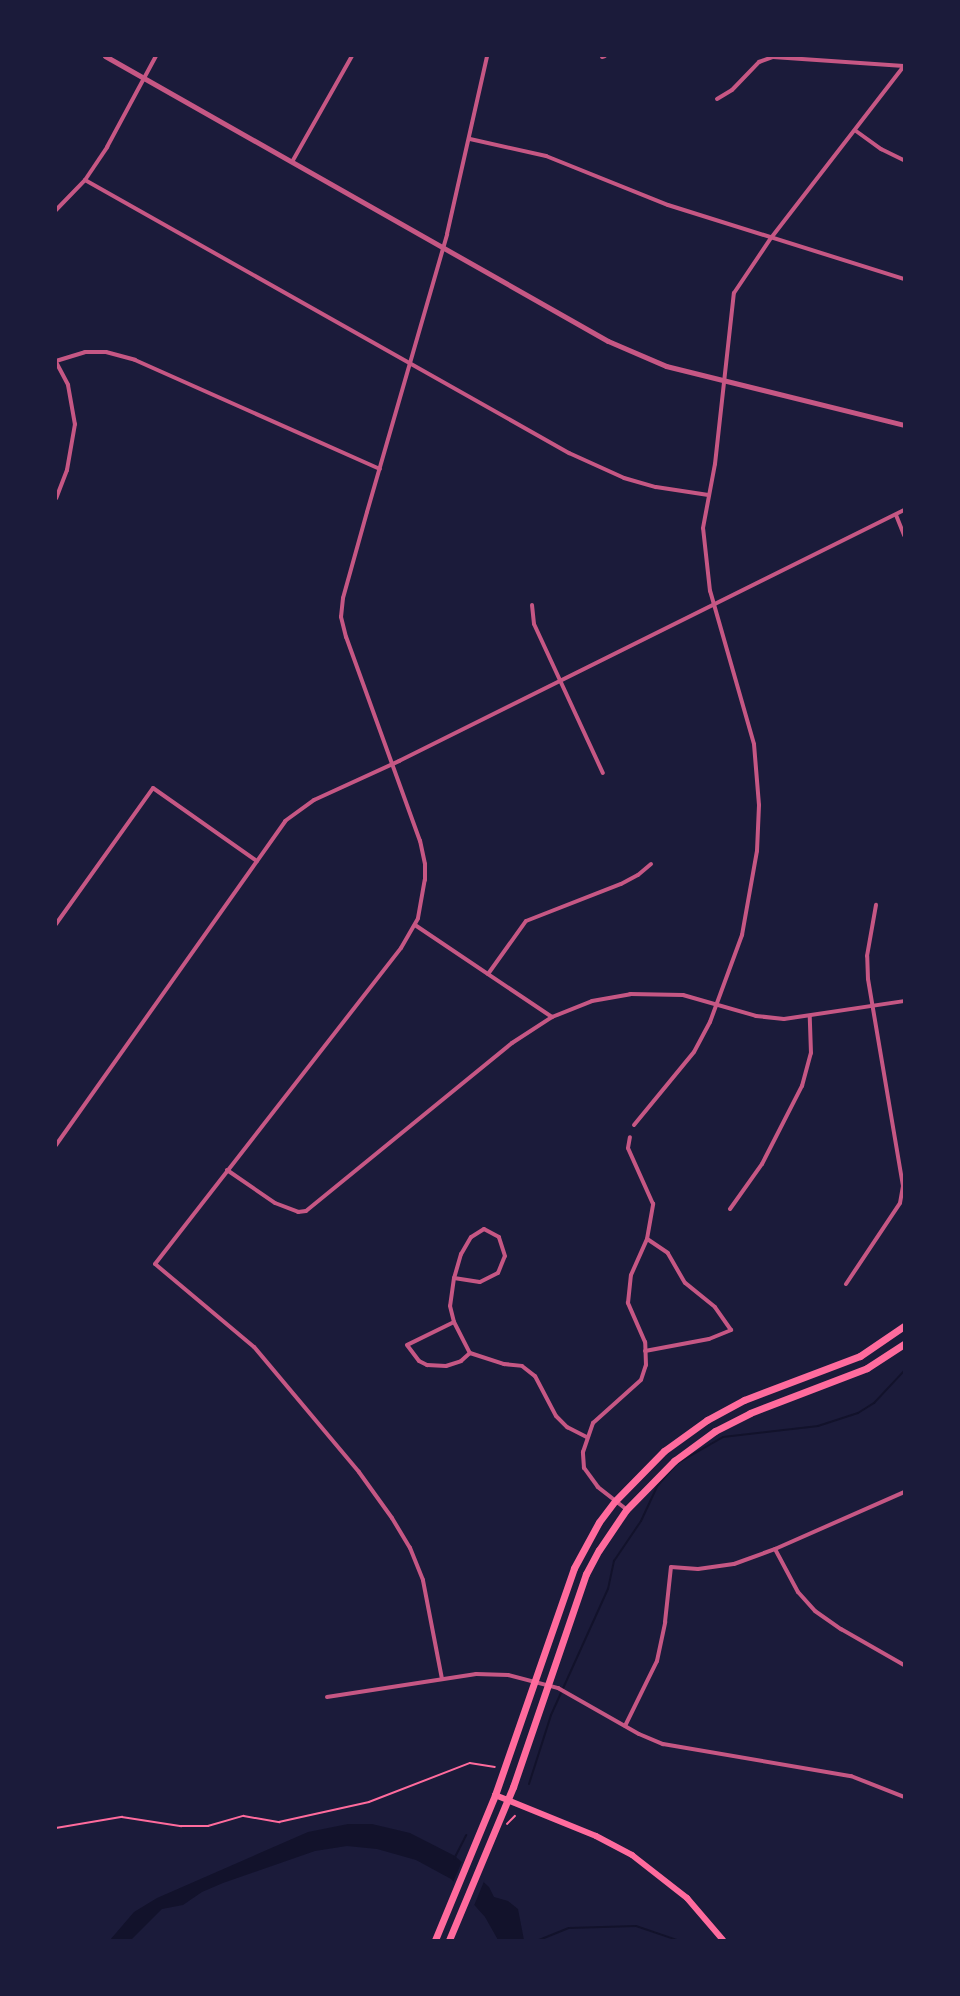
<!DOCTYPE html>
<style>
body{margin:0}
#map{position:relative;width:960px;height:1996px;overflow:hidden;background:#1b1b3a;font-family:Commissioner,sans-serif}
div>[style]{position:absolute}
.water>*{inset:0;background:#12122b}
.pier>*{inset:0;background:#1b1b3a}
.stream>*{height:2px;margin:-1px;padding:0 1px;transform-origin:1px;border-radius:1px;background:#12122b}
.path>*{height:1.5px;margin:-0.75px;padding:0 0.75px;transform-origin:0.75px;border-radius:0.75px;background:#ff6b9d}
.minor>*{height:4px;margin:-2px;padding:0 2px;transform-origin:2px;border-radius:2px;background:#c65784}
.tertiary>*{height:5px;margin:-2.5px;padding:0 2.5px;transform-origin:2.5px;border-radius:2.5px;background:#c65784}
.secondary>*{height:6px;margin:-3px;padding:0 3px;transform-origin:3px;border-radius:3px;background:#ff6b9d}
.primary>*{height:7px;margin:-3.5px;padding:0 3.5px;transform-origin:3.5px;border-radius:3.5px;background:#ff6b9d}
span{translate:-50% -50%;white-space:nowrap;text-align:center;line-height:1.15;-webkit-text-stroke:4.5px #1b1b3a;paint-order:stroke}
.frame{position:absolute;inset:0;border:57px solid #1b1b3a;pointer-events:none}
</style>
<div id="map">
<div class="water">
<div style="clip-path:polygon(348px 1824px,372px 1824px,410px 1833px,455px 1856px,489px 1887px,494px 1897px,508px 1901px,518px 1909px,524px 1940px,498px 1940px,485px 1917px,451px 1879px,416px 1860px,377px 1849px,347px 1846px,315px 1851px,223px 1883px,202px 1892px,183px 1905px,162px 1909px,131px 1940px,110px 1940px,134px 1912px,157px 1898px,308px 1832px)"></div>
</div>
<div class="pier">
<div style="clip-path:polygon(463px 1859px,485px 1879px,473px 1908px,452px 1885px)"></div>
</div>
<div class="stream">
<div style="left:529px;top:1784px;width:72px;rotate:-72.3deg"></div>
<div style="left:551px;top:1715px;width:138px;rotate:-65.7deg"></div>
<div style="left:608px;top:1589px;width:29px;rotate:-78deg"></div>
<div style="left:614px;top:1561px;width:48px;rotate:-56deg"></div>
<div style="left:641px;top:1521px;width:40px;rotate:-65deg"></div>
<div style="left:658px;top:1485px;width:28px;rotate:-49deg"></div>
<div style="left:676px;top:1464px;width:54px;rotate:-29.9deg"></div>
<div style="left:723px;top:1437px;width:96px;rotate:-6.6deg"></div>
<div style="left:818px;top:1426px;width:42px;rotate:-18deg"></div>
<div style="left:858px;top:1413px;width:19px;rotate:-32deg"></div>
<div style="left:874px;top:1403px;width:44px;rotate:-46.8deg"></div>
<div style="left:454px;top:1859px;width:27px;rotate:-63deg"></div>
<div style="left:539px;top:1940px;width:32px;rotate:-22deg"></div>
<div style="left:569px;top:1928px;width:67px;rotate:-1.7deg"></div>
<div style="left:636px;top:1926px;width:43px;rotate:18.9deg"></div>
</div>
<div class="path">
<div style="left:507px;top:1824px;width:11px;rotate:-45deg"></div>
<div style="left:56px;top:1828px;width:67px;rotate:-9.5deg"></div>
<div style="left:122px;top:1817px;width:60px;rotate:8.7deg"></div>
<div style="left:181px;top:1826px;width:27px"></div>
<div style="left:208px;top:1826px;width:37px;rotate:-16deg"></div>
<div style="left:244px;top:1816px;width:36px;rotate:10deg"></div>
<div style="left:279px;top:1822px;width:92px;rotate:-12.5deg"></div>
<div style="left:369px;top:1802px;width:108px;rotate:-21.1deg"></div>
<div style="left:470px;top:1763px;width:25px;rotate:9deg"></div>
</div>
<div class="minor">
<div style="left:602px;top:57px;width:3px;rotate:-18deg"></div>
<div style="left:717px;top:99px;width:17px;rotate:-31deg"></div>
<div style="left:732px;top:90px;width:39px;rotate:-46deg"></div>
<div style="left:759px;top:62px;width:15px;rotate:-20deg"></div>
<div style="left:773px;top:57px;width:131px;rotate:3.9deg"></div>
<div style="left:856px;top:131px;width:31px;rotate:36deg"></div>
<div style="left:881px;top:149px;width:25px;rotate:26deg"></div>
<div style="left:470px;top:139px;width:78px;rotate:12.6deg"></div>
<div style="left:546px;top:156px;width:131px;rotate:21.9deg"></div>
<div style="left:668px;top:205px;width:247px;rotate:17.4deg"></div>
<div style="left:292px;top:162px;width:122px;rotate:-60.5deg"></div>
<div style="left:85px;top:180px;width:556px;rotate:29.43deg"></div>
<div style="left:569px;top:453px;width:60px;rotate:24.4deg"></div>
<div style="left:624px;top:478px;width:33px;rotate:16deg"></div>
<div style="left:656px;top:487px;width:53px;rotate:8.7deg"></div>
<div style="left:56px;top:210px;width:42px;rotate:-46deg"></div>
<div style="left:85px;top:180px;width:40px;rotate:-56deg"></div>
<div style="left:107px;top:147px;width:103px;rotate:-61.7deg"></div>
<div style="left:56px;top:361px;width:30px;rotate:-17deg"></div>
<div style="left:85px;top:352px;width:21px"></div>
<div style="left:106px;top:352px;width:30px;rotate:15deg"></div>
<div style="left:135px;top:360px;width:268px;rotate:24deg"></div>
<div style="left:56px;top:362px;width:26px;rotate:62deg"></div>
<div style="left:68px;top:385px;width:40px;rotate:80deg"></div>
<div style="left:75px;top:424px;width:47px;rotate:99.9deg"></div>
<div style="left:67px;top:470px;width:30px;rotate:111deg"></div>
<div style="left:896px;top:515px;width:22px;rotate:68deg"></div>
<div style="left:532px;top:605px;width:19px;rotate:84deg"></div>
<div style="left:534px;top:624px;width:164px;rotate:65.2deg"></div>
<div style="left:56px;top:924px;width:167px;rotate:-54.5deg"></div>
<div style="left:153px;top:788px;width:127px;rotate:35.1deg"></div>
<div style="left:415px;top:925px;width:165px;rotate:33.9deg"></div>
<div style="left:488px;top:974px;width:65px;rotate:-54.4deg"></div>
<div style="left:526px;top:921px;width:102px;rotate:-21.3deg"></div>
<div style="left:621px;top:884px;width:19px;rotate:-28deg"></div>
<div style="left:638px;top:875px;width:17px;rotate:-40deg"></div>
<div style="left:634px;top:1125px;width:94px;rotate:-50.6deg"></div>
<div style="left:694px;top:1052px;width:34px;rotate:-62deg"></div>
<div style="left:710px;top:1022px;width:93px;rotate:-69.8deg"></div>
<div style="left:742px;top:935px;width:85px;rotate:-79.9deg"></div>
<div style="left:757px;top:851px;width:46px;rotate:-87.5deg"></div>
<div style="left:759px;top:805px;width:61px;rotate:-94.7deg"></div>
<div style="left:754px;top:744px;width:159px;rotate:-106deg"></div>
<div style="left:710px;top:591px;width:63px;rotate:-96.3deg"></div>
<div style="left:703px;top:528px;width:65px;rotate:-79.4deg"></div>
<div style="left:715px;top:464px;width:172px;rotate:-83.7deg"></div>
<div style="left:734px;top:293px;width:66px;rotate:-56.1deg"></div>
<div style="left:771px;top:238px;width:217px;rotate:-52.3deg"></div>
<div style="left:56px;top:1145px;width:397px;rotate:-54.7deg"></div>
<div style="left:285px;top:821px;width:36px;rotate:-36deg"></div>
<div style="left:314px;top:800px;width:94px;rotate:-24.6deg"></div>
<div style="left:399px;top:761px;width:564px;rotate:-26.43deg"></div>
<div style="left:227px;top:1170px;width:58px;rotate:34.5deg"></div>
<div style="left:275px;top:1203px;width:25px;rotate:21deg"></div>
<div style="left:298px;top:1212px;width:8px;rotate:-7deg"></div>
<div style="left:306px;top:1211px;width:266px;rotate:-39.2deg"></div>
<div style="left:512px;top:1043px;width:48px;rotate:-33deg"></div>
<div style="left:552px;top:1017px;width:43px;rotate:-21.8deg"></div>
<div style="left:592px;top:1001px;width:39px;rotate:-10deg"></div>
<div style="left:630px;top:994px;width:53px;rotate:1.1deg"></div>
<div style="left:683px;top:995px;width:76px;rotate:16deg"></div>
<div style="left:756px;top:1016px;width:28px;rotate:6deg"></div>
<div style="left:784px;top:1019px;width:121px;rotate:-8.5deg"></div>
<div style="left:730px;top:1209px;width:55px;rotate:-54.6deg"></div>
<div style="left:762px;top:1164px;width:88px;rotate:-62.9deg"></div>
<div style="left:802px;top:1086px;width:34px;rotate:-75deg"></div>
<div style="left:811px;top:1053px;width:37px;rotate:-92deg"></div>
<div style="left:454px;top:1278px;width:26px;rotate:9deg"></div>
<div style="left:480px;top:1282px;width:20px;rotate:-27deg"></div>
<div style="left:498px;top:1273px;width:18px;rotate:-68deg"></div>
<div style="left:505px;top:1256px;width:20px;rotate:-108deg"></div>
<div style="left:499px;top:1237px;width:17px;rotate:-152deg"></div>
<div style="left:484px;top:1229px;width:15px;rotate:148deg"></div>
<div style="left:471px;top:1237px;width:20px;rotate:120deg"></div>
<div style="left:461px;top:1254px;width:25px;rotate:106deg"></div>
<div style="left:454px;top:1278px;width:28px;rotate:98deg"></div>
<div style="left:450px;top:1306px;width:16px;rotate:76deg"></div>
<div style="left:454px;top:1322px;width:35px;rotate:63deg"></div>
<div style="left:470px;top:1353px;width:36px;rotate:18deg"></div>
<div style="left:504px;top:1364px;width:18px;rotate:6deg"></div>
<div style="left:522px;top:1366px;width:16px;rotate:38deg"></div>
<div style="left:535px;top:1376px;width:45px;rotate:62.3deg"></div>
<div style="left:556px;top:1416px;width:16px;rotate:45deg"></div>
<div style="left:567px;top:1427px;width:22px;rotate:27deg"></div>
<div style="left:846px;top:1284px;width:97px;rotate:-56.3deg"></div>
<div style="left:900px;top:1203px;width:17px;rotate:-80deg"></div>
<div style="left:903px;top:1186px;width:210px;rotate:-99.6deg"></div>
<div style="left:868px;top:979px;width:23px;rotate:-92deg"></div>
<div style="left:867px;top:956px;width:52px;rotate:-80deg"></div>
<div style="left:454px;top:1322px;width:52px;rotate:153.9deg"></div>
<div style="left:407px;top:1345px;width:20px;rotate:53deg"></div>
<div style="left:419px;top:1361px;width:9px;rotate:27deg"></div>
<div style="left:427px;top:1365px;width:19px;rotate:3deg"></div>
<div style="left:446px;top:1366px;width:16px;rotate:-18deg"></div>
<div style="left:461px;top:1361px;width:12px;rotate:-42deg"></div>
<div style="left:645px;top:1351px;width:65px;rotate:-10.6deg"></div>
<div style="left:709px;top:1339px;width:24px;rotate:-22deg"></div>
<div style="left:731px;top:1330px;width:28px;rotate:-125deg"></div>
<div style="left:715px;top:1307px;width:38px;rotate:-141deg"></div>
<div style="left:685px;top:1283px;width:34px;rotate:-120deg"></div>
<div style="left:668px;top:1253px;width:25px;rotate:-146deg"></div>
<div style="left:626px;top:1509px;width:36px;rotate:-142deg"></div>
<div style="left:598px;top:1487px;width:24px;rotate:-126deg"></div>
<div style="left:584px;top:1468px;width:16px;rotate:-94deg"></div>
<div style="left:583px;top:1452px;width:31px;rotate:-71deg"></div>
<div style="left:593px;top:1423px;width:64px;rotate:-41.9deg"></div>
<div style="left:641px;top:1380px;width:16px;rotate:-72deg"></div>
<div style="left:646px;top:1365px;width:23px;rotate:-92deg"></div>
<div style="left:645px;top:1342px;width:43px;rotate:-113.6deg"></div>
<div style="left:628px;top:1303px;width:28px;rotate:-84deg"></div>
<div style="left:631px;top:1275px;width:39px;rotate:-66deg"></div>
<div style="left:647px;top:1239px;width:36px;rotate:-80deg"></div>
<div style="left:653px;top:1204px;width:61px;rotate:-114.1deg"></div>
<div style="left:628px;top:1148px;width:11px;rotate:-80deg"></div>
<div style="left:775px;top:1549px;width:49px;rotate:61.9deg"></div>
<div style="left:798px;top:1592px;width:25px;rotate:48deg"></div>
<div style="left:815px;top:1611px;width:32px;rotate:35deg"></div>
<div style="left:841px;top:1629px;width:73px;rotate:29.7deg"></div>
<div style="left:442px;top:1679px;width:101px;rotate:-100.9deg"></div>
<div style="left:423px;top:1580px;width:35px;rotate:-112deg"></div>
<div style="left:410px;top:1548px;width:35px;rotate:-121deg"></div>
<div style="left:392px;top:1518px;width:57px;rotate:-125.7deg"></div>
<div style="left:359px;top:1472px;width:163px;rotate:-130deg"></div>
<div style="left:254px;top:1347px;width:129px;rotate:-140deg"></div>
<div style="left:155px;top:1264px;width:400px;rotate:-52.1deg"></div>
<div style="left:401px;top:948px;width:34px;rotate:-60deg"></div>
<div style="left:418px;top:918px;width:39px;rotate:-80deg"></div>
<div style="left:425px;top:880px;width:16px;rotate:-90deg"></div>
<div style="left:425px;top:864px;width:24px;rotate:-102deg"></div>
<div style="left:420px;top:841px;width:217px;rotate:-109.9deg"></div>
<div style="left:346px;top:637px;width:21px;rotate:-104deg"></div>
<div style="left:341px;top:617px;width:19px;rotate:-84deg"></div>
<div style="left:343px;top:598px;width:89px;rotate:-74.4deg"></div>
<div style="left:367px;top:512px;width:289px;rotate:-73.9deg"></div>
<div style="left:447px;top:234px;width:182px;rotate:-77.3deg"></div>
<div style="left:327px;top:1697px;width:151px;rotate:-8.8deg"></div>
<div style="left:476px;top:1674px;width:32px;rotate:2deg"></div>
<div style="left:508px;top:1675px;width:52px;rotate:14.6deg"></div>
<div style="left:558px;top:1688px;width:93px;rotate:29.6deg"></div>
<div style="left:639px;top:1734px;width:26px;rotate:23deg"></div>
<div style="left:663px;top:1744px;width:191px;rotate:9.7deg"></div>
<div style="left:851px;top:1776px;width:57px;rotate:21.6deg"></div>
<div style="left:625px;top:1726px;width:72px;rotate:-63.8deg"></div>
<div style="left:657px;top:1661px;width:40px;rotate:-78deg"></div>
<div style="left:665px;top:1622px;width:55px;rotate:-83.8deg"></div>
<div style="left:671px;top:1567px;width:27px;rotate:4deg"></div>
<div style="left:698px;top:1569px;width:36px;rotate:-8deg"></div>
<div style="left:734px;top:1564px;width:44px;rotate:-20.1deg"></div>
<div style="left:775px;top:1549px;width:141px;rotate:-23.8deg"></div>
</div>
<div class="tertiary">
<div style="left:105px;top:56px;width:578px;rotate:29.54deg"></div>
<div style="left:608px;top:341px;width:63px;rotate:23.3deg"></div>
<div style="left:666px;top:366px;width:245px;rotate:13.9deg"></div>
</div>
<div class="secondary">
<div style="left:495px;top:1795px;width:109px;rotate:22.1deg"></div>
<div style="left:596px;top:1836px;width:41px;rotate:27.8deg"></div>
<div style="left:632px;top:1855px;width:70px;rotate:38deg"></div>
<div style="left:687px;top:1898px;width:55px;rotate:49.4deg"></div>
</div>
<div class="primary">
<div style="left:435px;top:1940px;width:157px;rotate:-67.5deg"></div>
<div style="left:495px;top:1795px;width:240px;rotate:-70.8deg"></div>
<div style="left:574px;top:1568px;width:52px;rotate:-61.5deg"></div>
<div style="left:599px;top:1522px;width:26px;rotate:-53deg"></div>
<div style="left:615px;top:1501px;width:70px;rotate:-45.6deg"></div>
<div style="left:664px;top:1451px;width:53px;rotate:-35.8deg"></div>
<div style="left:707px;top:1420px;width:42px;rotate:-28.4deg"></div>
<div style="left:744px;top:1400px;width:124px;rotate:-20.8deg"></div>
<div style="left:860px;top:1356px;width:53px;rotate:-34.3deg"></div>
<div style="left:449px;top:1940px;width:166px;rotate:-67.3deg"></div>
<div style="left:513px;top:1787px;width:225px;rotate:-71.1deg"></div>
<div style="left:586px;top:1574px;width:27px;rotate:-62deg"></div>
<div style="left:599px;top:1550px;width:48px;rotate:-56deg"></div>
<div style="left:626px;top:1510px;width:69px;rotate:-45.6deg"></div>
<div style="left:674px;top:1461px;width:51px;rotate:-36.2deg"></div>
<div style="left:715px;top:1431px;width:39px;rotate:-27deg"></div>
<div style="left:750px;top:1413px;width:125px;rotate:-21deg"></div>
<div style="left:867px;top:1368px;width:44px;rotate:-33deg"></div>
</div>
<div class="frame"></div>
</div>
